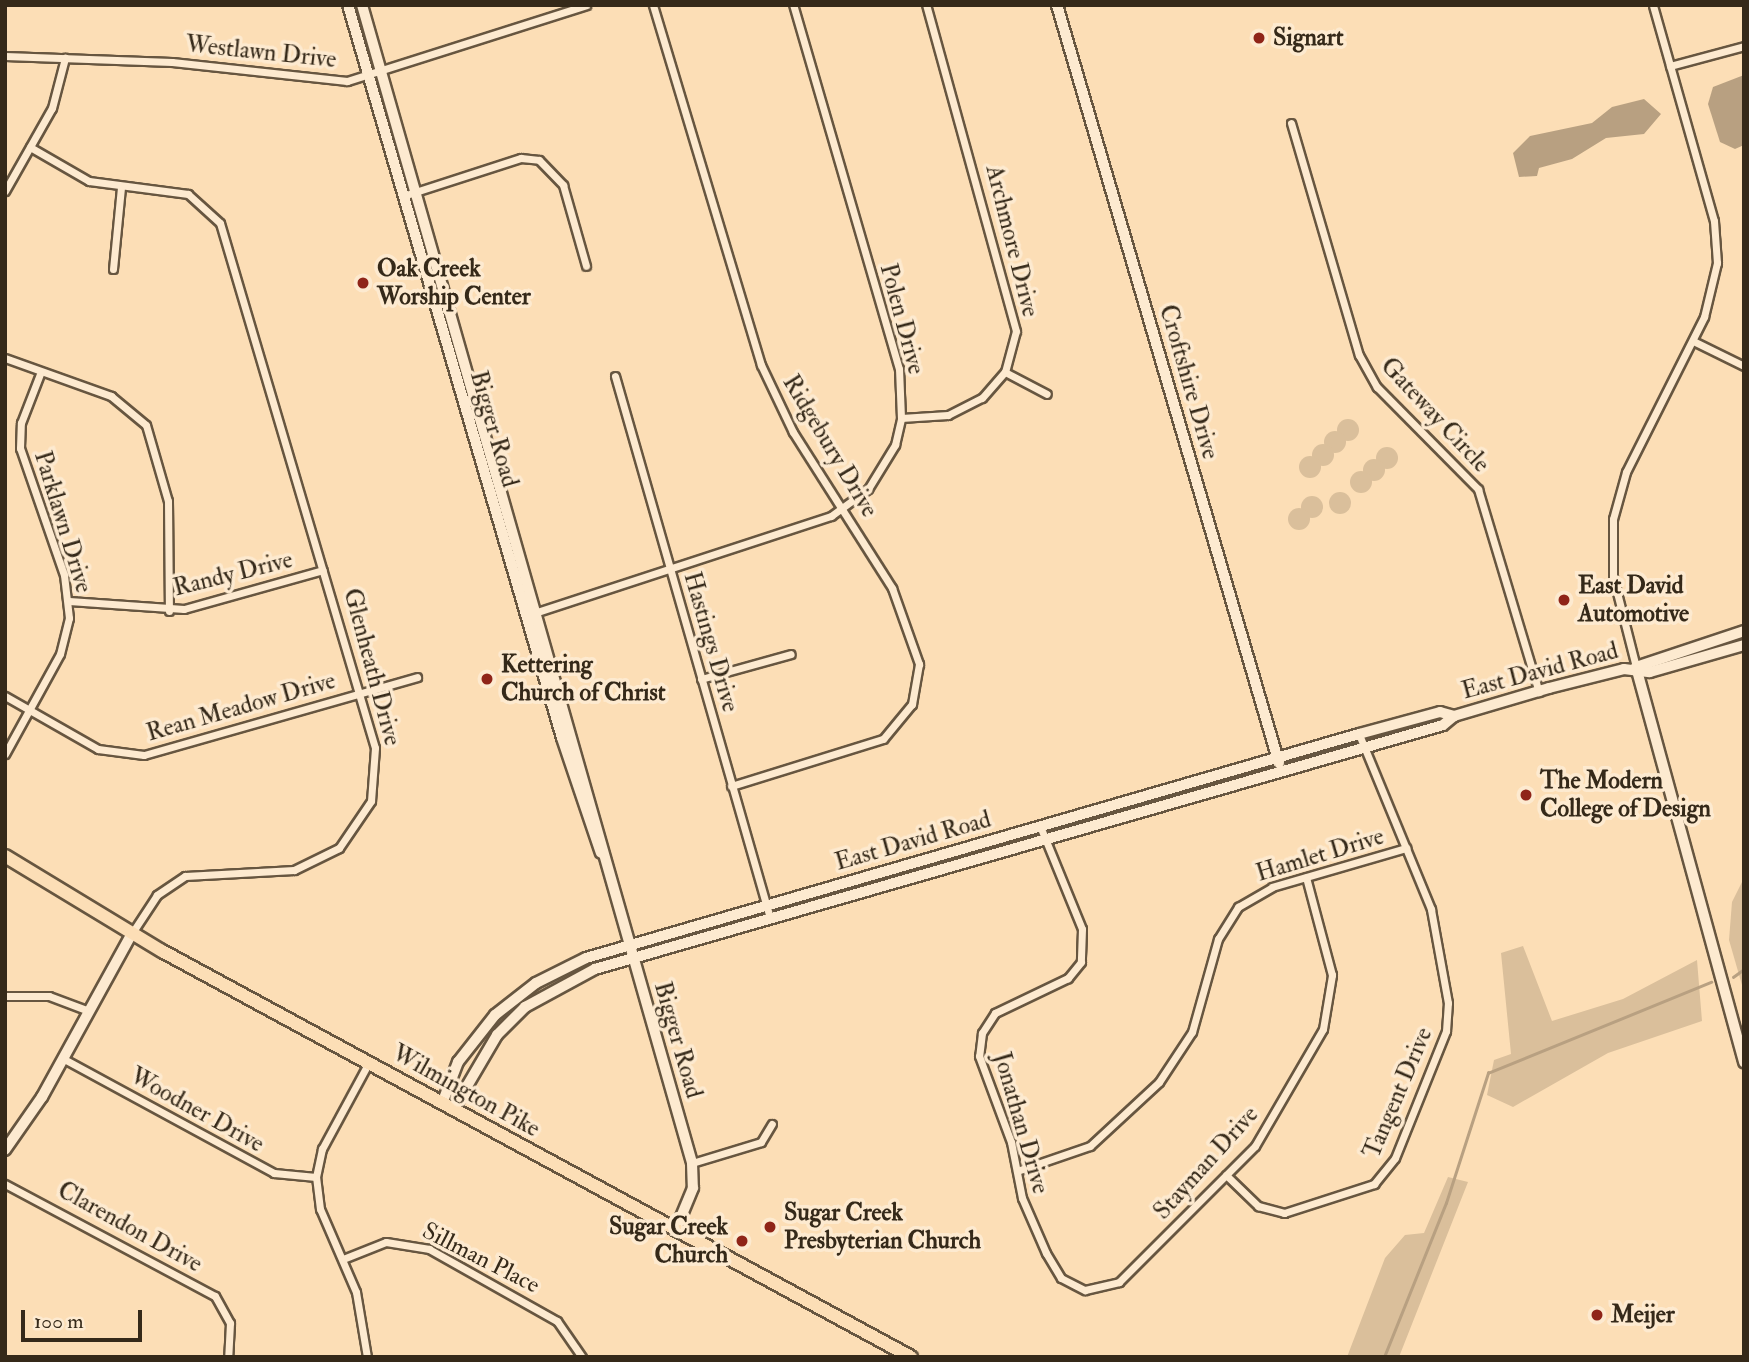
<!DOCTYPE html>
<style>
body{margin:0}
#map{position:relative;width:1749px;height:1362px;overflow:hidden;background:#fcdeb6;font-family:"IM FELL Double Pica",serif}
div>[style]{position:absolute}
.green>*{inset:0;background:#dabf9b}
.round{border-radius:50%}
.water>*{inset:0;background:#b8a081}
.stream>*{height:2.5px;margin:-1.25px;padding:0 1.25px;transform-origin:1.25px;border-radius:1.25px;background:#b8a081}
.roads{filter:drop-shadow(2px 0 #675640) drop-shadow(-2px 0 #675640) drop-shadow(0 2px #675640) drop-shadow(0 -2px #675640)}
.minor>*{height:7px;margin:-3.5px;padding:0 3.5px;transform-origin:3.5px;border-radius:3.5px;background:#fdead0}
.tertiary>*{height:10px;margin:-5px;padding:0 5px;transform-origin:5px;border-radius:5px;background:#fdead0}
.primary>*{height:12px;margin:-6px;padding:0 6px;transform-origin:6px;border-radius:6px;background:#fcdeb6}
.dots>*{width:19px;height:19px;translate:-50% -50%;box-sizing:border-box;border:4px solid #fdead0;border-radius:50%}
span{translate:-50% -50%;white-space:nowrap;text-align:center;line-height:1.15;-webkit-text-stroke:7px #fdead0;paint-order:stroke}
.poi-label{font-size:24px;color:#352919;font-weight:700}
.left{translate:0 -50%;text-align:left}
.right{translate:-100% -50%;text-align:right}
.street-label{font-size:24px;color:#352919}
.frame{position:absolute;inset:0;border:7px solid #352919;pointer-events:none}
.scale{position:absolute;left:21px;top:1310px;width:121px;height:32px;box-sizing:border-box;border:4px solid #352919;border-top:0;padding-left:9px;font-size:21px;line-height:24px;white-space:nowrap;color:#352919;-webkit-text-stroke:5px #fdead0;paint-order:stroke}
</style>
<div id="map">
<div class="green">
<div class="round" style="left:1337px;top:419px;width:22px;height:22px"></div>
<div class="round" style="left:1324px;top:431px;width:22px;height:22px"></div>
<div class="round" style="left:1312px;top:444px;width:22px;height:22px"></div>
<div class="round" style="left:1376px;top:447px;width:22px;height:22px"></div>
<div class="round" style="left:1299px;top:456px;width:22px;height:22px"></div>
<div class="round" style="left:1363px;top:459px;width:22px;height:22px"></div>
<div class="round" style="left:1350px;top:471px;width:22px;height:22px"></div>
<div class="round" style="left:1329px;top:492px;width:22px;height:22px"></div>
<div class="round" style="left:1301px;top:496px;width:22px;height:22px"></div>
<div class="round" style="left:1288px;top:508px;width:22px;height:22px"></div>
<div style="clip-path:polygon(1744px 878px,1744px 992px,1729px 940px,1732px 902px)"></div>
<div style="clip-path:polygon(1523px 946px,1552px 1021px,1623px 999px,1697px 960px,1702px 1021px,1608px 1053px,1513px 1107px,1487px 1095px,1494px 1060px,1511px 1054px,1501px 953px)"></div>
<div style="clip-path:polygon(1448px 1177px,1468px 1182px,1399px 1357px,1347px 1357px,1385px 1258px,1405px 1235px,1424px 1233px)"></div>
</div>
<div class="water">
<div style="clip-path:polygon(1744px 75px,1744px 145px,1735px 149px,1720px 142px,1708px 104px,1713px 87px)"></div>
<div style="clip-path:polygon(1644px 99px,1661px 114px,1644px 134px,1606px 138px,1572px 159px,1539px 168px,1537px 176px,1519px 177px,1513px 153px,1530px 136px,1592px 123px,1612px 107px)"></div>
</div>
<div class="stream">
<div style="left:1733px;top:977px;width:14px;rotate:-36deg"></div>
<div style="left:1384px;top:1357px;width:166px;rotate:-68.1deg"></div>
<div style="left:1446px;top:1203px;width:137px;rotate:-72.1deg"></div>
<div style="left:1488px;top:1073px;width:241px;rotate:-22.2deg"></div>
</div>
<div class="roads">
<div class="minor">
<div style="left:653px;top:5px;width:376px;rotate:73.3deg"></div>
<div style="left:761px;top:365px;width:74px;rotate:64.5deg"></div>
<div style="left:793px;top:432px;width:185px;rotate:57.6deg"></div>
<div style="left:892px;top:588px;width:81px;rotate:70.4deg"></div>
<div style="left:919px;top:664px;width:41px;rotate:99.9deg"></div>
<div style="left:912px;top:704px;width:45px;rotate:129.6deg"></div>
<div style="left:883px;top:739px;width:159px;rotate:162.8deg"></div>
<div style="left:5px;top:56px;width:167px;rotate:2.1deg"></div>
<div style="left:172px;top:62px;width:176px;rotate:6.2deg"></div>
<div style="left:347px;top:81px;width:251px;rotate:-17.6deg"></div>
<div style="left:1670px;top:66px;width:77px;rotate:-15.1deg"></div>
<div style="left:1291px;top:123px;width:242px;rotate:73.7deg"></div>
<div style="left:1359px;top:355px;width:37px;rotate:61deg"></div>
<div style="left:1377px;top:387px;width:144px;rotate:45.3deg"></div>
<div style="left:1478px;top:489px;width:212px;rotate:73.3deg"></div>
<div style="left:30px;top:147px;width:68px;rotate:30deg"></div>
<div style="left:89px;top:181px;width:100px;rotate:7.5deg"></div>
<div style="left:188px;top:194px;width:43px;rotate:42.2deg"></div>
<div style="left:220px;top:223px;width:547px;rotate:73.55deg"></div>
<div style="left:375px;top:748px;width:53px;rotate:94.3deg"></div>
<div style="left:371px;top:801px;width:57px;rotate:124.2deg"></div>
<div style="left:339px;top:848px;width:50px;rotate:153.9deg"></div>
<div style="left:294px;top:870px;width:109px;rotate:176.8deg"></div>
<div style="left:185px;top:876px;width:34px;rotate:146deg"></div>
<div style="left:157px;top:895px;width:45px;rotate:123.3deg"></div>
<div style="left:5px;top:191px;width:95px;rotate:-60.5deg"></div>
<div style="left:52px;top:108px;width:52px;rotate:-75.4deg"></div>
<div style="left:403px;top:196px;width:124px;rotate:-17.9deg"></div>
<div style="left:521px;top:158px;width:18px;rotate:6deg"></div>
<div style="left:539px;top:160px;width:35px;rotate:46deg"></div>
<div style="left:563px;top:185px;width:84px;rotate:74.1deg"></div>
<div style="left:113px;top:269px;width:82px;rotate:-84.4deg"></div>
<div style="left:1693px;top:341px;width:57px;rotate:26.1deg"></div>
<div style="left:5px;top:358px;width:113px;rotate:19.7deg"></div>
<div style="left:111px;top:396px;width:45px;rotate:39.6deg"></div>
<div style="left:146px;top:425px;width:79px;rotate:73.9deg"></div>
<div style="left:168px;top:501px;width:110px;rotate:89.5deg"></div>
<div style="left:1005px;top:372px;width:47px;rotate:27.6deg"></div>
<div style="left:615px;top:376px;width:564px;rotate:74.04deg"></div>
<div style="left:901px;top:418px;width:47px;rotate:-3.7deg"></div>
<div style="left:948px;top:415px;width:38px;rotate:-27deg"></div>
<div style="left:982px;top:398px;width:35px;rotate:-49deg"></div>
<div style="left:1005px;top:372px;width:42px;rotate:-75deg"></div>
<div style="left:1016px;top:331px;width:338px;rotate:-105.4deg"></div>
<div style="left:69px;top:601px;width:115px;rotate:4deg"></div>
<div style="left:184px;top:609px;width:144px;rotate:-15.7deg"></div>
<div style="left:531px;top:614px;width:316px;rotate:-18.1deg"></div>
<div style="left:831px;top:516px;width:46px;rotate:-36.1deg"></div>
<div style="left:868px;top:489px;width:52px;rotate:-58.5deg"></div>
<div style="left:895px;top:445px;width:28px;rotate:-77deg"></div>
<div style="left:901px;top:418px;width:49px;rotate:-92.3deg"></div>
<div style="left:899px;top:369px;width:379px;rotate:-106.2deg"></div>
<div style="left:1636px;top:667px;width:93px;rotate:-104.3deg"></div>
<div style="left:1613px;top:577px;width:58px;rotate:-90deg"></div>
<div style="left:1613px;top:519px;width:49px;rotate:-74.5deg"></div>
<div style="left:1626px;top:472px;width:174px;rotate:-63.3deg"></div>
<div style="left:1704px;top:317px;width:56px;rotate:-76.5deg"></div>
<div style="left:1717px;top:263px;width:42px;rotate:-94.1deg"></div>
<div style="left:1714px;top:221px;width:224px;rotate:-105.8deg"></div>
<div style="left:701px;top:679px;width:93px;rotate:-15.5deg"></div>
<div style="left:5px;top:696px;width:107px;rotate:29.7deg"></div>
<div style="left:98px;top:749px;width:46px;rotate:7.4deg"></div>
<div style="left:144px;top:755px;width:284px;rotate:-15.9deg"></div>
<div style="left:5px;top:754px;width:114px;rotate:-61.2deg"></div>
<div style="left:60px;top:654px;width:37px;rotate:-76deg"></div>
<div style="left:69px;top:618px;width:43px;rotate:-96.6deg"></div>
<div style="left:64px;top:575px;width:134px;rotate:-109.1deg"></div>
<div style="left:20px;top:448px;width:25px;rotate:-88deg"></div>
<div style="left:21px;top:423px;width:53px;rotate:-68.8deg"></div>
<div style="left:1040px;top:826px;width:111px;rotate:67.8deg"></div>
<div style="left:1082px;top:929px;width:33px;rotate:92deg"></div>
<div style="left:1081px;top:962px;width:21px;rotate:129deg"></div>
<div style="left:1068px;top:978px;width:81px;rotate:154.4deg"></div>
<div style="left:995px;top:1013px;width:24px;rotate:123deg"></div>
<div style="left:982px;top:1033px;width:23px;rotate:97deg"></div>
<div style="left:979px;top:1056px;width:92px;rotate:69.6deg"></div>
<div style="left:1011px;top:1142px;width:57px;rotate:78.9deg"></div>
<div style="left:1022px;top:1198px;width:60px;rotate:66.4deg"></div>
<div style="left:1046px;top:1253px;width:29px;rotate:59deg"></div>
<div style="left:1061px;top:1278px;width:27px;rotate:27deg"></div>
<div style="left:1085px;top:1290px;width:35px;rotate:-13deg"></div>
<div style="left:1119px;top:1282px;width:192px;rotate:-45deg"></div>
<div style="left:1255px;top:1146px;width:135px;rotate:-59.8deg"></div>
<div style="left:1323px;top:1029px;width:55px;rotate:-80.5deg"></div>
<div style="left:1332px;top:975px;width:101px;rotate:-104.9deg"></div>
<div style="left:5px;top:996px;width:44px"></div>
<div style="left:49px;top:996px;width:43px;rotate:20.6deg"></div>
<div style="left:64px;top:1059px;width:239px;rotate:28.5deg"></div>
<div style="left:274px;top:1173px;width:42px;rotate:5.4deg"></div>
<div style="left:692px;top:1163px;width:72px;rotate:-16.9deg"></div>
<div style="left:761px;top:1142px;width:21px;rotate:-59deg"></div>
<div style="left:1017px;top:1171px;width:77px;rotate:-18.9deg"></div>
<div style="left:1090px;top:1146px;width:94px;rotate:-42.8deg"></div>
<div style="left:1159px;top:1082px;width:60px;rotate:-56.6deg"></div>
<div style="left:1192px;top:1032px;width:97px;rotate:-74.4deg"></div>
<div style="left:1218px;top:939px;width:38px;rotate:-58deg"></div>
<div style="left:1238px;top:907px;width:39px;rotate:-30deg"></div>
<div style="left:1272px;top:887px;width:140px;rotate:-16.2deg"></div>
<div style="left:1226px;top:1175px;width:45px;rotate:44.1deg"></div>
<div style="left:1258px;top:1206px;width:27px;rotate:15deg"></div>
<div style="left:1284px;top:1213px;width:95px;rotate:-17.9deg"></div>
<div style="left:1374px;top:1184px;width:33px;rotate:-51deg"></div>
<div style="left:1395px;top:1158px;width:137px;rotate:-68.1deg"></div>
<div style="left:1446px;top:1031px;width:28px;rotate:-86deg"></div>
<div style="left:1448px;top:1003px;width:96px;rotate:-100.3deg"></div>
<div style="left:1431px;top:909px;width:189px;rotate:-112.4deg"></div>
<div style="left:5px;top:1184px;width:238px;rotate:28.1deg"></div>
<div style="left:215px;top:1296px;width:31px;rotate:61deg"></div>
<div style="left:230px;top:1323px;width:34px;rotate:93deg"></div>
<div style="left:343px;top:1259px;width:46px;rotate:-21.6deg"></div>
<div style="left:386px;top:1242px;width:44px;rotate:9.2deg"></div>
<div style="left:429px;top:1249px;width:147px;rotate:29.4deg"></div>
<div style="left:557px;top:1321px;width:44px;rotate:55.2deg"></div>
<div style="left:367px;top:1357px;width:66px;rotate:-99.6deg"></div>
<div style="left:356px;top:1292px;width:90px;rotate:-113.4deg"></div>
<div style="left:320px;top:1209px;width:32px;rotate:-97deg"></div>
<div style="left:316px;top:1177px;width:29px;rotate:-78deg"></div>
<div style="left:322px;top:1149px;width:99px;rotate:-61.6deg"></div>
</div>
<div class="tertiary">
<div style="left:348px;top:5px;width:764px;rotate:73.72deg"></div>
<div style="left:562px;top:738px;width:121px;rotate:71.3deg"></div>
<div style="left:362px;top:5px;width:1204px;rotate:74.09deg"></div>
<div style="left:692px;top:1163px;width:25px;rotate:88deg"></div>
<div style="left:693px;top:1188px;width:44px;rotate:112.5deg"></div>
<div style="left:1057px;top:5px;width:790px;rotate:73.68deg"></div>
<div style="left:1636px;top:667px;width:410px;rotate:74.7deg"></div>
<div style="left:1636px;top:667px;width:114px;rotate:-18.4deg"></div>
<div style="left:443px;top:1101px;width:42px;rotate:-69deg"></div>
<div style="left:458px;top:1062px;width:60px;rotate:-51.8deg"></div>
<div style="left:495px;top:1015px;width:52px;rotate:-38deg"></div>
<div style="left:536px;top:983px;width:56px;rotate:-26.6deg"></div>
<div style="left:586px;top:958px;width:805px;rotate:-16.16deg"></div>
<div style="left:1359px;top:734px;width:84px;rotate:-15.2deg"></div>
<div style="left:1440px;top:712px;width:15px;rotate:16deg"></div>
<div style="left:453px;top:1110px;width:87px;rotate:-59.6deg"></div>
<div style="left:497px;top:1035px;width:40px;rotate:-45deg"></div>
<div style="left:525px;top:1007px;width:80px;rotate:-28.5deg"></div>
<div style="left:595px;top:969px;width:882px;rotate:-16.05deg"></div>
<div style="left:1443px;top:725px;width:14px;rotate:-39deg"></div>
<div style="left:1454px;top:716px;width:99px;rotate:-16.4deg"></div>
<div style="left:1549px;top:688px;width:77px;rotate:-14.2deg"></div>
<div style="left:1624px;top:669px;width:26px;rotate:7deg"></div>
<div style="left:1650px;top:672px;width:98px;rotate:-16deg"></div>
<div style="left:5px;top:1150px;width:65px;rotate:-55.1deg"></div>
<div style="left:42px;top:1097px;width:187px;rotate:-61.2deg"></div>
</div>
<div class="primary">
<div style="left:5px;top:856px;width:184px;rotate:31.2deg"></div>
<div style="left:162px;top:951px;width:852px;rotate:28.46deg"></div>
</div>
</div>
<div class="dots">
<div style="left:1259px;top:38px;background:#8f2418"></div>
<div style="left:363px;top:283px;background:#8f2418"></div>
<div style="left:1564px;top:600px;background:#8f2418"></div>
<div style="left:487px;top:679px;background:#8f2418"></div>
<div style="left:1526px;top:795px;background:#8f2418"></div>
<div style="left:770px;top:1227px;background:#8f2418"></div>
<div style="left:742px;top:1241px;background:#8f2418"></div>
<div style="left:1597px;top:1315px;background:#8f2418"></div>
</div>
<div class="poi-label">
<span class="left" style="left:1273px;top:38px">Signart</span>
<span class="left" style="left:377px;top:283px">Oak Creek<br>Worship Center</span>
<span class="left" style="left:1578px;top:600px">East David<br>Automotive</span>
<span class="left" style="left:501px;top:679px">Kettering<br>Church of Christ</span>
<span class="left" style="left:1540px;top:795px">The Modern<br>College of Design</span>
<span class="left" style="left:784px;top:1227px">Sugar Creek<br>Presbyterian Church</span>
<span class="right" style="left:728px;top:1241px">Sugar Creek<br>Church</span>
<span class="left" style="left:1611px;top:1315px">Meijer</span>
</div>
<div class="street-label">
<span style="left:261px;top:52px;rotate:6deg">Westlawn Drive</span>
<span style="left:1012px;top:241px;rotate:76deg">Archmore Drive</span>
<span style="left:902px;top:319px;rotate:75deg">Polen Drive</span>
<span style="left:1189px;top:382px;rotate:74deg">Croftshire Drive</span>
<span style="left:1435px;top:415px;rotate:47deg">Gateway Circle</span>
<span style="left:494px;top:429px;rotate:74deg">Bigger Road</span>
<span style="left:830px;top:446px;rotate:59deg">Ridgebury Drive</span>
<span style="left:63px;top:522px;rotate:73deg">Parklawn Drive</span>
<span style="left:233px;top:574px;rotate:-14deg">Randy Drive</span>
<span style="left:711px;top:642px;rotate:74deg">Hastings Drive</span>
<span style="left:372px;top:667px;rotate:75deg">Glenheath Drive</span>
<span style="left:1540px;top:671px;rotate:-15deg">East David Road</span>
<span style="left:241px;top:707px;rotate:-16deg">Rean Meadow Drive</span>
<span style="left:913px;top:841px;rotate:-16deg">East David Road</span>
<span style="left:1320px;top:855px;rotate:-17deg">Hamlet Drive</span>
<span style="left:678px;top:1040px;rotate:74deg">Bigger Road</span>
<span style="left:466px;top:1091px;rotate:29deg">Wilmington Pike</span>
<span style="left:1398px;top:1093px;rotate:-67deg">Tangent Drive</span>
<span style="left:197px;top:1110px;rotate:29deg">Woodner Drive</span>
<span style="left:1021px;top:1123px;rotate:74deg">Jonathan Drive</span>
<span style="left:1206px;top:1163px;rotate:-48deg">Stayman Drive</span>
<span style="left:130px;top:1227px;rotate:29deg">Clarendon Drive</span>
<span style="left:481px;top:1258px;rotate:27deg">Sillman Place</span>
</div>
<div class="frame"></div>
<div class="scale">100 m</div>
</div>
